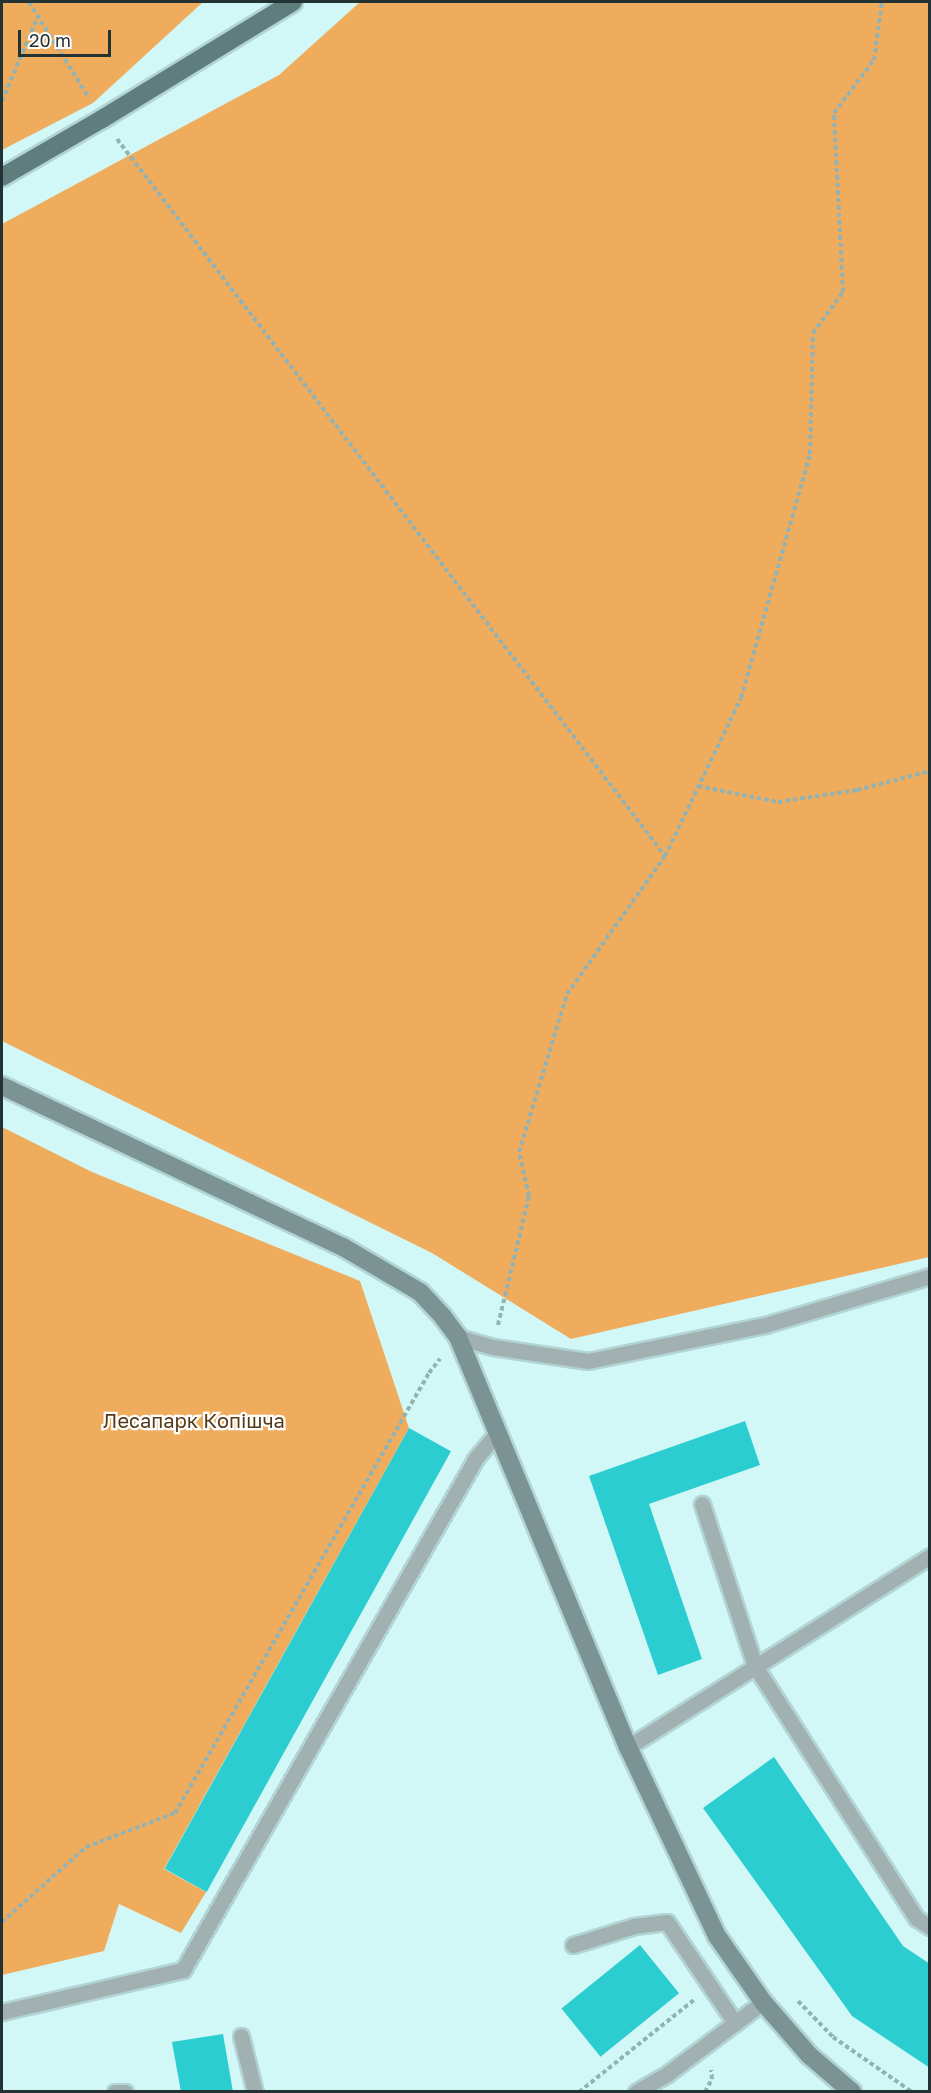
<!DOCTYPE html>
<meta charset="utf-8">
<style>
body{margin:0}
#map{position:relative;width:931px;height:2093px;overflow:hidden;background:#d1f7f7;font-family:"Golos Text",sans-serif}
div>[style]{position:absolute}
.forest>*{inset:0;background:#efac5d}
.building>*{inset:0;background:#2bcdd0;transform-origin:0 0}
.path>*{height:4px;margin-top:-2px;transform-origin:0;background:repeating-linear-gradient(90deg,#94b2b2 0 4.5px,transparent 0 7.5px)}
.roads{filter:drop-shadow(2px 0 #b2d4d4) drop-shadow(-2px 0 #b2d4d4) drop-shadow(0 2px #b2d4d4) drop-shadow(0 -2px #b2d4d4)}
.lane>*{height:15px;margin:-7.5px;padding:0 7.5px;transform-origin:7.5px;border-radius:7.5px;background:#a1b1b1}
.secondary>*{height:18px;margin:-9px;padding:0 9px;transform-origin:9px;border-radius:9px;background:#7b9393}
.primary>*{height:18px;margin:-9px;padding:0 9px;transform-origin:9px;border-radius:9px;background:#607d7d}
span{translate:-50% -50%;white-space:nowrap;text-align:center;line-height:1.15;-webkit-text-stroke:4.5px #fff;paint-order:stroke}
.park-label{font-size:20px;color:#553a18}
.frame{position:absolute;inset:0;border:3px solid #233232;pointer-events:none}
.scale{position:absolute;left:18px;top:30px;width:93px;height:27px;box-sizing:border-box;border:3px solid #233232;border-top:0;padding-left:8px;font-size:18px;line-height:21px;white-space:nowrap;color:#233232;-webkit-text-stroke:4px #fff;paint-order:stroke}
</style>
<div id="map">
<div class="forest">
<div style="clip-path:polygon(2px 2px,203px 2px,93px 103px,2px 150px)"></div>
<div style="clip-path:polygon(360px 2px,929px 2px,929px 1257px,571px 1339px,432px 1253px,2px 1041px,2px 224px,279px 75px)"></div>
<div style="clip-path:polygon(2px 1127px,92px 1172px,360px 1281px,409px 1428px,164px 1869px,206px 1892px,181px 1933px,119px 1904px,104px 1951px,2px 1975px)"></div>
</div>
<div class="building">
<div style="clip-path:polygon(745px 1421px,760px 1465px,649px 1504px,702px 1659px,658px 1675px,589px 1476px)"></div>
<div style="left:409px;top:1428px;width:48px;height:504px;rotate:29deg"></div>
<div style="clip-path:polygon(774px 1757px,903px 1946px,930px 1964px,930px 2068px,852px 2016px,703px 1808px)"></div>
<div style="left:640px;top:1945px;width:62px;height:101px;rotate:51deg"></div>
<div style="clip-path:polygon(223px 2034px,233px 2092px,181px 2092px,172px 2042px)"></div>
</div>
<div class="path">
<div style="left:29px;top:2px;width:113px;rotate:58deg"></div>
<div style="left:2px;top:101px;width:92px;rotate:-67deg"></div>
<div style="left:117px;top:139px;width:902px;rotate:52.61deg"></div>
<div style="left:698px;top:786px;width:82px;rotate:11.3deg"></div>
<div style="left:778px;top:802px;width:80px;rotate:-8.6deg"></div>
<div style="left:857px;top:790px;width:75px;rotate:-14.6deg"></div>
<div style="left:498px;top:1325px;width:133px;rotate:-76.5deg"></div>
<div style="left:529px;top:1196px;width:45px;rotate:-102.8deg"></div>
<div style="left:519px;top:1152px;width:165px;rotate:-73.1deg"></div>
<div style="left:567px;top:994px;width:169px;rotate:-54.6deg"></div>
<div style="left:665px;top:856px;width:175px;rotate:-64.3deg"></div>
<div style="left:741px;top:698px;width:254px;rotate:-74.2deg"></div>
<div style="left:810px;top:454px;width:121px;rotate:-88.6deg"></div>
<div style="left:813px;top:333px;width:51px;rotate:-53.8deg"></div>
<div style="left:843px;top:292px;width:179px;rotate:-92.9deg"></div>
<div style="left:834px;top:113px;width:66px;rotate:-53deg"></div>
<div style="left:874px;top:60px;width:59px;rotate:-82.1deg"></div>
<div style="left:2px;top:1922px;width:113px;rotate:-41.8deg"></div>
<div style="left:86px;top:1847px;width:95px;rotate:-20.9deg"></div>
<div style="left:175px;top:1813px;width:508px;rotate:-60deg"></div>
<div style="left:429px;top:1373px;width:18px;rotate:-52deg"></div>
<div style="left:798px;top:2001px;width:50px;rotate:45.8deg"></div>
<div style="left:833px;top:2037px;width:96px;rotate:34.8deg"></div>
<div style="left:579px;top:2092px;width:147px;rotate:-38.7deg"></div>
<div style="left:705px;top:2092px;width:15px;rotate:-62deg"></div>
<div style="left:712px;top:2079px;width:9px;rotate:-96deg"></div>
</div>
<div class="roads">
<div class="lane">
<div style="left:458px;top:1337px;width:36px;rotate:16deg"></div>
<div style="left:493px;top:1347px;width:96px;rotate:8.4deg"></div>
<div style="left:588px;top:1361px;width:181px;rotate:-11.5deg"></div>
<div style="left:765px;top:1325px;width:172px;rotate:-16.5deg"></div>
<div style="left:702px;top:1504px;width:170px;rotate:71.9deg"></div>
<div style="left:755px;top:1666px;width:299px;rotate:57.4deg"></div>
<div style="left:916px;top:1918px;width:17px;rotate:33deg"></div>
<div style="left:628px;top:1747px;width:357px;rotate:-32.3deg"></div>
<div style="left:573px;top:1945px;width:64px;rotate:-17.3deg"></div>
<div style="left:634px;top:1926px;width:33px;rotate:-7deg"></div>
<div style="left:667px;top:1922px;width:122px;rotate:56deg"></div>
<div style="left:2px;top:2012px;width:186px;rotate:-13.1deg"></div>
<div style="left:183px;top:1970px;width:590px;rotate:-60.22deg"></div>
<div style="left:476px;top:1458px;width:33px;rotate:-50deg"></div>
<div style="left:241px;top:2036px;width:58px;rotate:76deg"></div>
<div style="left:115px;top:2092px;width:10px"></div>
<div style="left:636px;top:2092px;width:36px;rotate:-30deg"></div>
<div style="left:667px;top:2074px;width:120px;rotate:-36.9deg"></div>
</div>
<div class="secondary">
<div style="left:2px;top:1086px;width:377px;rotate:25.3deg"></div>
<div style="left:343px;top:1247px;width:89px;rotate:30.3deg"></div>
<div style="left:420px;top:1292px;width:34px;rotate:47deg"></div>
<div style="left:443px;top:1317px;width:25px;rotate:53deg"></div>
<div style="left:458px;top:1337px;width:444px;rotate:67.5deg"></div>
<div style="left:628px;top:1747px;width:209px;rotate:64.8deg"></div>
<div style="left:717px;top:1936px;width:80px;rotate:55.1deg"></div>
<div style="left:763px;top:2002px;width:70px;rotate:49deg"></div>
<div style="left:809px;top:2055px;width:57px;rotate:40.7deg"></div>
</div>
<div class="primary">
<div style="left:2px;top:177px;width:116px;rotate:-30.1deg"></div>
<div style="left:102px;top:119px;width:224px;rotate:-31.5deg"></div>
</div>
</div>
<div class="park-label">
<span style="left:194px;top:1420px">Лесапарк Копішча</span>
</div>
<div class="frame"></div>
<div class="scale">20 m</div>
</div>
